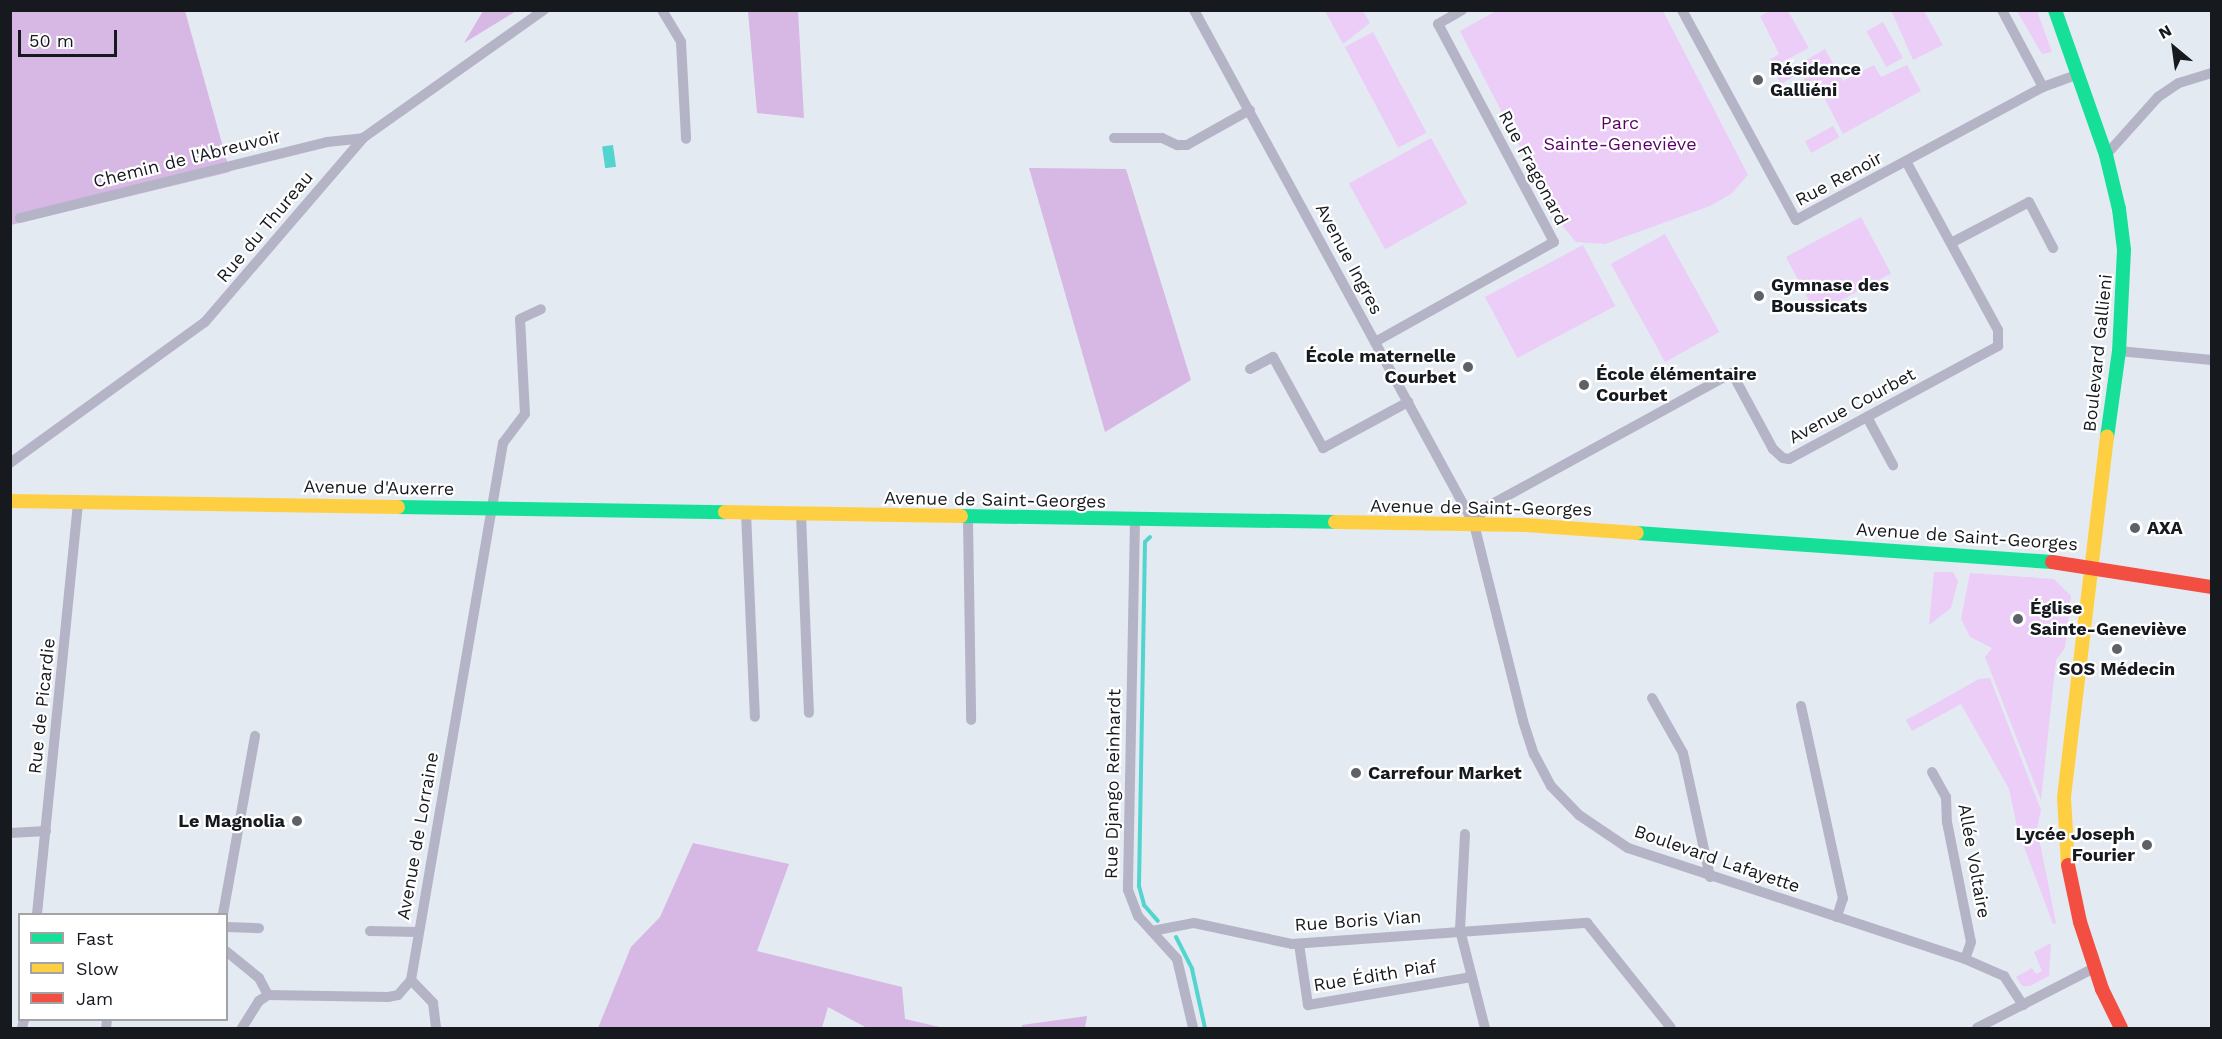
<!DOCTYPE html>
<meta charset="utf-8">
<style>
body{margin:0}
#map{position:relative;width:2222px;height:1039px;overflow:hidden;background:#e4eaf1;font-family:"Work Sans",sans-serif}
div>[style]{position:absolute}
.green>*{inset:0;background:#eccdf8;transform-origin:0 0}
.forest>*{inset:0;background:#d7b7e4}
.water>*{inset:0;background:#54d4cf;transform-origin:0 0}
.stream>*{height:4px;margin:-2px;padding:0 2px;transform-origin:2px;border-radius:2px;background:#54d4cf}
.street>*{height:10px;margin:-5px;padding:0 5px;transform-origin:5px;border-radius:5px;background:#b5b4c7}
.fast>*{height:14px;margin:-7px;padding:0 7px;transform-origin:7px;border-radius:7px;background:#16e098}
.slow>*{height:14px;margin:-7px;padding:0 7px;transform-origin:7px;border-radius:7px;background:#ffcf43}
.jam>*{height:14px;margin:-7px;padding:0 7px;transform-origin:7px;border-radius:7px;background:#f24e42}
.dots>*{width:16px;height:16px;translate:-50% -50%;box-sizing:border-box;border:3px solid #fff;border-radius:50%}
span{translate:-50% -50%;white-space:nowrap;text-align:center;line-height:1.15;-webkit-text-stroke:4.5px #fff;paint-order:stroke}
.poi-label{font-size:18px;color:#16191e;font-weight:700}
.left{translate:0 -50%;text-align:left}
.right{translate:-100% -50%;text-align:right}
.park-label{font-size:18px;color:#590367}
.street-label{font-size:18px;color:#16191e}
.frame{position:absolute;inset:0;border:12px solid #16191e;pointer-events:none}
.legend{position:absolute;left:18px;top:913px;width:210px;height:108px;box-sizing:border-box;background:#fff;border:2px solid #a2a3a5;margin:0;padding:8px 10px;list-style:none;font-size:18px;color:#16191e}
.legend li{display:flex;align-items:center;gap:12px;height:30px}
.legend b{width:30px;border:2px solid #a2a3a5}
.north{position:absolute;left:2144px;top:18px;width:60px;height:60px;-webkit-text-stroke:4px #fff;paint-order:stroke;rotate:331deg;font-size:16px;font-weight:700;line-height:24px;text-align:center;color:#16191e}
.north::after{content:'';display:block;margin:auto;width:21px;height:27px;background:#16191e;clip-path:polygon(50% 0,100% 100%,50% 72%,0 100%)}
.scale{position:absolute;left:18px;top:30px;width:99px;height:27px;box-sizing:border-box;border:3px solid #16191e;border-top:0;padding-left:8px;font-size:18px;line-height:21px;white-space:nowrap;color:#16191e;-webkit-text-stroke:4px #fff;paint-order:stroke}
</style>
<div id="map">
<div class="green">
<div style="clip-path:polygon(1498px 10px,1663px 11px,1748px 175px,1731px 194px,1710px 206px,1605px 244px,1576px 242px,1556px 218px,1460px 31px)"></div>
<div style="clip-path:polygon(1771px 10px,1788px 11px,1809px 48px,1773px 67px,1769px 60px,1779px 54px,1760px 16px)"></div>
<div style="clip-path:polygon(1891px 10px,1924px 11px,1943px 45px,1913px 60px)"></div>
<div style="clip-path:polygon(1325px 11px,1363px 11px,1370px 23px,1343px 44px)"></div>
<div style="clip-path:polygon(2017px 11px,2037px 11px,2052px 52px,2042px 54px)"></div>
<div style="left:1883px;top:22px;width:41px;height:19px;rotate:61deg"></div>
<div style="left:1373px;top:32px;width:114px;height:32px;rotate:62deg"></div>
<div style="clip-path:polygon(1825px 49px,1843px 81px,1874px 65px,1881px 77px,1907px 65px,1921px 91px,1843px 134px,1815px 80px,1799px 83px,1815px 71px,1812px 66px,1781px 84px,1777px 77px)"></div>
<div style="left:1833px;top:126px;width:13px;height:32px;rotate:61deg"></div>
<div style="left:1431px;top:138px;width:75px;height:94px;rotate:61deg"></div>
<div style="left:1861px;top:217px;width:64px;height:85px;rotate:62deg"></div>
<div style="left:1665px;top:234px;width:112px;height:62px;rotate:61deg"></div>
<div style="left:1583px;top:245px;width:69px;height:111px;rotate:62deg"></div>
<div style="clip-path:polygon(1934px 572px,1953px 572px,1958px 581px,1951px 608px,1929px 625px)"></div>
<div style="clip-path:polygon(1970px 573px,2054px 579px,2071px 596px,2065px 648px,2056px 660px,2041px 800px,1985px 657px,1992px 648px,1970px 637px,1961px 619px)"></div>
<div style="clip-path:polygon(1990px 678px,2041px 810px,2037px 828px,2056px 923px,2053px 924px,2018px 831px,2009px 789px,1961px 704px,1912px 731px,1906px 720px,1979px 679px)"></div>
<div style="clip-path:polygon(2051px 943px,2049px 976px,2030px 986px,2022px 986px,2016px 977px,2032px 968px,2036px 974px,2042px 971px,2034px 952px)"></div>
</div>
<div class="forest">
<div style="clip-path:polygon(483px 10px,516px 11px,464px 43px,483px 11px)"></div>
<div style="clip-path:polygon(10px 11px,185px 11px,230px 172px,11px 225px)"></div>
<div style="clip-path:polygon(748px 11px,798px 11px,804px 118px,757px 113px)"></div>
<div style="clip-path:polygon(1029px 168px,1126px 169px,1191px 380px,1105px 432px)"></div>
<div style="clip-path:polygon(693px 843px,789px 864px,757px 951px,902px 987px,905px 1019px,944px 1028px,867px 1028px,828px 1007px,822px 1028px,598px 1028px,631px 947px,660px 917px)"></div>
<div style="clip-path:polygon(1087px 1016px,1085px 1028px,1021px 1028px,1022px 1025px)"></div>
</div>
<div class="water">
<div style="left:613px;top:145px;width:22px;height:11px;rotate:82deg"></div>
</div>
<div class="stream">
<div style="left:1150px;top:537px;width:7px;rotate:135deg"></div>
<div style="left:1145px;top:542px;width:344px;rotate:91deg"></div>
<div style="left:1139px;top:886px;width:20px;rotate:75deg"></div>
<div style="left:1144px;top:905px;width:21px;rotate:49deg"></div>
<div style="left:1176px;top:937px;width:36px;rotate:63deg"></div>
<div style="left:1192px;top:969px;width:60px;rotate:77.6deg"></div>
</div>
<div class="street">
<div style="left:662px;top:10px;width:37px;rotate:59deg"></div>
<div style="left:681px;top:42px;width:97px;rotate:87deg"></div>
<div style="left:1194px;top:10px;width:585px;rotate:61.42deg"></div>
<div style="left:1474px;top:524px;width:203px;rotate:76deg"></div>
<div style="left:1523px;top:721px;width:35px;rotate:72deg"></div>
<div style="left:1534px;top:754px;width:36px;rotate:62deg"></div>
<div style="left:1551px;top:786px;width:40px;rotate:46deg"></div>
<div style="left:1579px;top:815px;width:59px;rotate:34deg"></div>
<div style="left:1628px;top:848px;width:355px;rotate:18.2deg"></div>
<div style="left:1965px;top:959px;width:43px;rotate:23.6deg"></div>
<div style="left:2004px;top:976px;width:35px;rotate:57deg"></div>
<div style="left:1682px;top:10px;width:239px;rotate:61.5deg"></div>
<div style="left:1796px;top:220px;width:281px;rotate:-28.3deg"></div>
<div style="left:2043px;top:87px;width:37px;rotate:-20deg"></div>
<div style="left:2002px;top:10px;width:87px;rotate:62deg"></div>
<div style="left:1114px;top:138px;width:48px"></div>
<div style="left:1162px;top:138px;width:17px;rotate:25deg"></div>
<div style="left:1177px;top:145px;width:10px"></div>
<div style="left:1187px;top:145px;width:72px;rotate:-29.1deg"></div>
<div style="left:2106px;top:155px;width:78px;rotate:-48.1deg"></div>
<div style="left:2158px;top:97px;width:25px;rotate:-34deg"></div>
<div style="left:2179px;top:83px;width:34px;rotate:-17deg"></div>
<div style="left:20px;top:218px;width:316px;rotate:-13.9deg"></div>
<div style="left:327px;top:142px;width:36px;rotate:-6deg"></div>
<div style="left:1951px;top:243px;width:88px;rotate:-27.7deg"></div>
<div style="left:2029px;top:202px;width:52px;rotate:62.4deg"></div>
<div style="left:1375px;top:342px;width:205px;rotate:-29.2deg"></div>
<div style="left:1554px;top:242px;width:247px;rotate:-118deg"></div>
<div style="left:1438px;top:24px;width:28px;rotate:-30deg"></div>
<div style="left:2119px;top:351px;width:93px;rotate:5.5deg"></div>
<div style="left:1250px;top:369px;width:26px;rotate:-28deg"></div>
<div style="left:1273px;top:357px;width:104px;rotate:61.2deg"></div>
<div style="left:1323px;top:448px;width:97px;rotate:-28.4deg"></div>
<div style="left:1867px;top:417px;width:55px;rotate:61.6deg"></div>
<div style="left:10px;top:463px;width:241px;rotate:-35.9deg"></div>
<div style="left:205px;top:322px;width:243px;rotate:-49.3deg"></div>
<div style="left:363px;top:138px;width:222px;rotate:-35.3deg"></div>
<div style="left:746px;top:513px;width:204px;rotate:87.5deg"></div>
<div style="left:801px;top:515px;width:198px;rotate:87.7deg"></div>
<div style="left:968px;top:519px;width:201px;rotate:89.1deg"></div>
<div style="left:1135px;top:520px;width:370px;rotate:91.1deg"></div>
<div style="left:1128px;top:890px;width:28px;rotate:69deg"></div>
<div style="left:1138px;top:916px;width:58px;rotate:47.8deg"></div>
<div style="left:1177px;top:959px;width:71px;rotate:76.9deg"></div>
<div style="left:1474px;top:524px;width:19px;rotate:-55deg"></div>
<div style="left:1485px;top:508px;width:281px;rotate:-28.7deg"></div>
<div style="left:1732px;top:373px;width:86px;rotate:61.7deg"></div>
<div style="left:1773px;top:449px;width:13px;rotate:42deg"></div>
<div style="left:1783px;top:458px;width:6px;rotate:9deg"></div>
<div style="left:1789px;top:459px;width:238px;rotate:-28.4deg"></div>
<div style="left:1998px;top:346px;width:16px;rotate:-90deg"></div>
<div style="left:1998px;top:330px;width:192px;rotate:-118.6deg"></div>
<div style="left:1652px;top:698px;width:63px;rotate:60.6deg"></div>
<div style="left:1683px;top:753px;width:127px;rotate:77.7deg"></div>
<div style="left:1801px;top:706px;width:197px;rotate:77.7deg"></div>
<div style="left:1843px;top:898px;width:20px;rotate:108deg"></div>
<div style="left:1932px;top:772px;width:29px;rotate:61deg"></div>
<div style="left:1946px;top:797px;width:25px;rotate:88deg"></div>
<div style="left:1947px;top:822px;width:122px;rotate:78.7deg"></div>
<div style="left:1971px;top:942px;width:18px;rotate:109deg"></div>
<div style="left:10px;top:833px;width:36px;rotate:-3deg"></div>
<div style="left:1465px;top:834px;width:96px;rotate:93deg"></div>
<div style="left:1460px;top:930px;width:101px;rotate:75.7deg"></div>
<div style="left:37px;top:914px;width:416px;rotate:-84.3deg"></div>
<div style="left:223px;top:914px;width:181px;rotate:-79.8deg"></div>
<div style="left:226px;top:927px;width:33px;rotate:2deg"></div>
<div style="left:370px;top:931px;width:48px;rotate:1.2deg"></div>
<div style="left:1152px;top:931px;width:43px;rotate:-10.8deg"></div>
<div style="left:1194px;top:923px;width:100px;rotate:12.1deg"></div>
<div style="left:1292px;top:944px;width:296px;rotate:-4.1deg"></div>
<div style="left:1587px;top:923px;width:134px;rotate:51.3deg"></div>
<div style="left:1299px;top:944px;width:62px;rotate:81.6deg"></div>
<div style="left:1308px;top:1005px;width:166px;rotate:-9.7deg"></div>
<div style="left:226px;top:951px;width:43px;rotate:39.3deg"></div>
<div style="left:259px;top:978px;width:19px;rotate:62deg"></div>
<div style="left:411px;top:980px;width:32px;rotate:46deg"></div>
<div style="left:433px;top:1003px;width:25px;rotate:83deg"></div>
<div style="left:22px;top:1028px;width:8px;rotate:-76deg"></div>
<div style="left:106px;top:1028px;width:8px;rotate:-83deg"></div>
<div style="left:242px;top:1028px;width:32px;rotate:-58deg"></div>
<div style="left:259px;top:1001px;width:11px;rotate:-34deg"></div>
<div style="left:268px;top:995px;width:120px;rotate:1deg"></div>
<div style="left:388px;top:997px;width:10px;rotate:-11deg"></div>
<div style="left:398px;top:995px;width:20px;rotate:-49deg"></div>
<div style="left:411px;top:980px;width:545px;rotate:-80.28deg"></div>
<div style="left:503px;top:443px;width:36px;rotate:-53deg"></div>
<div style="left:525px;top:414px;width:95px;rotate:-93deg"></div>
<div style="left:520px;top:319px;width:23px;rotate:-25deg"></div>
<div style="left:1977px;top:1028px;width:131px;rotate:-27.1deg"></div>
</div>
<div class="fast">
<div style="left:2055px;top:10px;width:154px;rotate:70.6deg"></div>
<div style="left:2106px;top:155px;width:56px;rotate:76.5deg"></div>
<div style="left:2119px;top:209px;width:41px;rotate:83deg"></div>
<div style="left:2124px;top:250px;width:101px;rotate:92.8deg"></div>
<div style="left:2119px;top:351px;width:87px;rotate:97.9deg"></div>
<div style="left:398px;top:507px;width:327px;rotate:0.9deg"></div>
<div style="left:961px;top:516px;width:374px;rotate:0.9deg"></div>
<div style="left:1637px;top:533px;width:416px;rotate:4deg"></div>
</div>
<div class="slow">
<div style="left:10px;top:501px;width:388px;rotate:0.9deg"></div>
<div style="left:725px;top:512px;width:236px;rotate:1deg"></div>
<div style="left:1335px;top:522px;width:191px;rotate:0.9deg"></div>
<div style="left:1526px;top:525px;width:111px;rotate:4.1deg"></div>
<div style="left:2068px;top:865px;width:68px;rotate:-93.4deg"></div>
<div style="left:2064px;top:797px;width:363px;rotate:-83.2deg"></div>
</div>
<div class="jam">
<div style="left:2052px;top:562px;width:162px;rotate:8.9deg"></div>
<div style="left:2068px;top:865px;width:58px;rotate:78.1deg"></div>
<div style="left:2080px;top:922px;width:71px;rotate:71.8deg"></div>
<div style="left:2102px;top:989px;width:43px;rotate:64deg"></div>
</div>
<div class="dots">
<div style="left:1758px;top:80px;background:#5e6268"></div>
<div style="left:1759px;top:296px;background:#5e6268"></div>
<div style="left:1468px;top:367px;background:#5e6268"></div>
<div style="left:1584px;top:385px;background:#5e6268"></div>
<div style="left:2135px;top:528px;background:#5e6268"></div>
<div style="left:2018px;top:619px;background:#5e6268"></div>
<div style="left:2117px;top:649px;background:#5e6268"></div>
<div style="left:1356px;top:773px;background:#5e6268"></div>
<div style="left:297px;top:821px;background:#5e6268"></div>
<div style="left:2147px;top:845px;background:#5e6268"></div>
</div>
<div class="poi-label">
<span class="left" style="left:1770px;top:80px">Résidence<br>Galliéni</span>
<span class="left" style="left:1771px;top:296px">Gymnase des<br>Boussicats</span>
<span class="right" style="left:1456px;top:367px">École maternelle<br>Courbet</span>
<span class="left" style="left:1596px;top:385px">École élémentaire<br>Courbet</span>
<span class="left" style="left:2147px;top:528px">AXA</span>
<span class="left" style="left:2030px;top:619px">Église<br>Sainte-Geneviève</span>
<span style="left:2117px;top:669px">SOS Médecin</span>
<span class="left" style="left:1368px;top:773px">Carrefour Market</span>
<span class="right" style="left:285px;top:821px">Le Magnolia</span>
<span class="right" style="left:2135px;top:845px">Lycée Joseph<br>Fourier</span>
</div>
<div class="park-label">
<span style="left:1620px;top:134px">Parc<br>Sainte-Geneviève</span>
</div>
<div class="street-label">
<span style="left:187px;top:159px;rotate:-14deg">Chemin de l'Abreuvoir</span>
<span style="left:1533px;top:168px;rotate:62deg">Rue Fragonard</span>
<span style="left:1839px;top:179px;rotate:-28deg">Rue Renoir</span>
<span style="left:265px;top:227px;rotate:-50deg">Rue du Thureau</span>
<span style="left:1349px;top:259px;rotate:62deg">Avenue Ingres</span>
<span style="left:2098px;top:353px;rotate:-84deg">Boulevard Gallieni</span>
<span style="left:1852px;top:406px;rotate:-28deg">Avenue Courbet</span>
<span style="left:379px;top:488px;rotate:1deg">Avenue d'Auxerre</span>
<span style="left:995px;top:500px;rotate:1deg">Avenue de Saint-Georges</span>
<span style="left:1481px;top:508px;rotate:1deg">Avenue de Saint-Georges</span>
<span style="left:1967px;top:537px;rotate:4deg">Avenue de Saint-Georges</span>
<span style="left:42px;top:706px;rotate:-84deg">Rue de Picardie</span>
<span style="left:1113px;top:784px;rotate:-89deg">Rue Django Reinhardt</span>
<span style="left:418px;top:836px;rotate:-80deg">Avenue de Lorraine</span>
<span style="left:1717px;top:859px;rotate:19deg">Boulevard Lafayette</span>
<span style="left:1974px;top:861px;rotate:80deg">Allée Voltaire</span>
<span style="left:1358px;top:921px;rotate:-4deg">Rue Boris Vian</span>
<span style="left:1375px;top:976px;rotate:-9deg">Rue Édith Piaf</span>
</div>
<div class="frame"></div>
<ul class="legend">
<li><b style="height:8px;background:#16e098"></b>Fast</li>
<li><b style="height:8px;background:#ffcf43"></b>Slow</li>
<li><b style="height:8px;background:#f24e42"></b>Jam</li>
</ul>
<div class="north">N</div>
<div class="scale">50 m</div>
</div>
